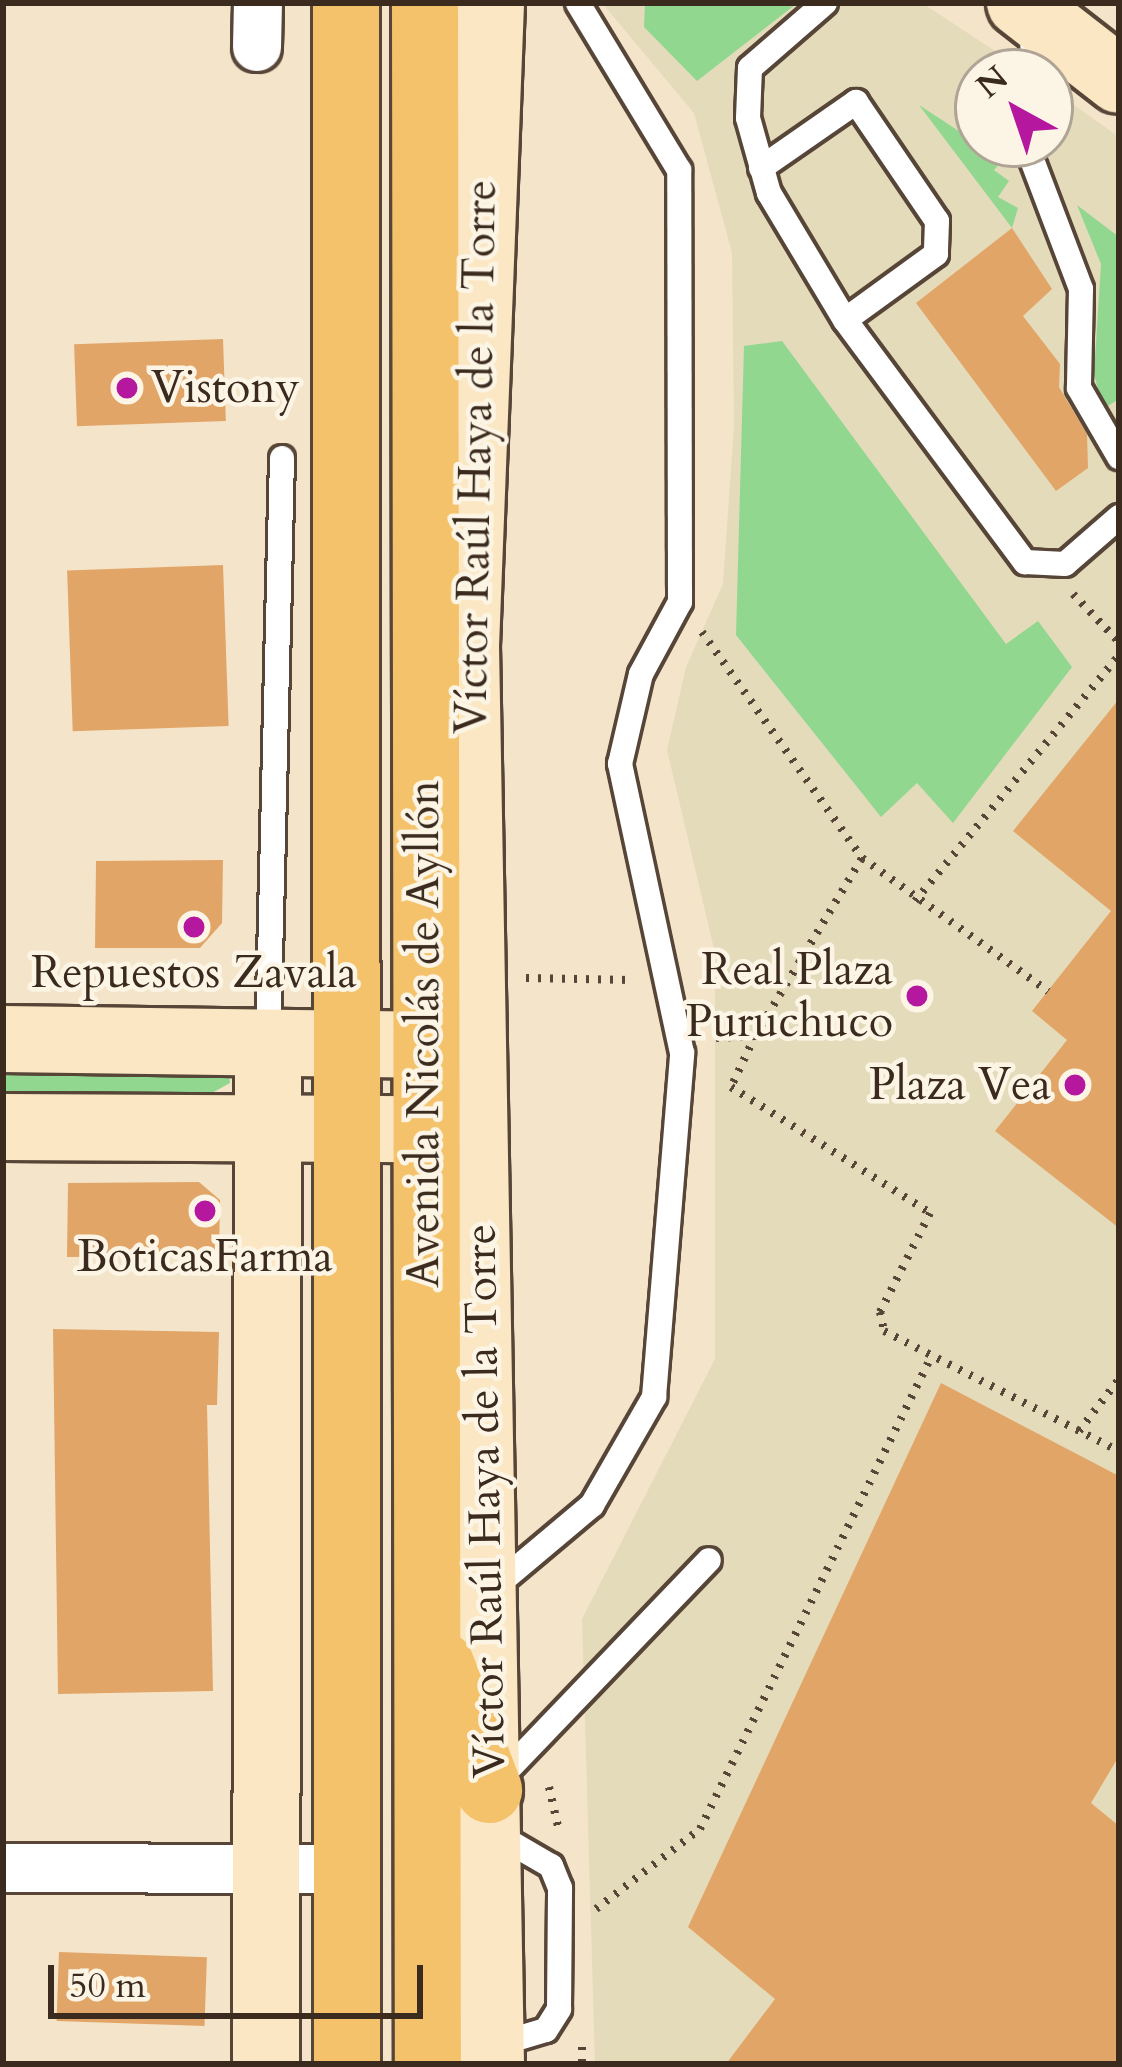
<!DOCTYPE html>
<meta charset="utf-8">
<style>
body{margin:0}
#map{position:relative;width:1122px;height:2067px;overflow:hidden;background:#f4e5ca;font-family:Cardo,serif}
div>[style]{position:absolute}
.built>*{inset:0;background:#e4dbba}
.green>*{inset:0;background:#91d790}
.building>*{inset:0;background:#e2a568;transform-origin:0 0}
.path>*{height:8px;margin-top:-4px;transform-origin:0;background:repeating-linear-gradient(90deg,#574638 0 3px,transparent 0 12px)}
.roads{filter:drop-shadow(3px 0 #574638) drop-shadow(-3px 0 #574638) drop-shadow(0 3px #574638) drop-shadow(0 -3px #574638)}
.lane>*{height:24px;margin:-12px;padding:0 12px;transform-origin:12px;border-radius:12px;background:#fff}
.street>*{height:48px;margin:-24px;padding:0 24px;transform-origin:24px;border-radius:24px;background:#fff}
.secondary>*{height:66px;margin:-33px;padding:0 33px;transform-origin:33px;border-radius:33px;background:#fbe7c3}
.primary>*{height:66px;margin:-33px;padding:0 33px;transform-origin:33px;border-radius:33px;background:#f4c26a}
.dots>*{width:33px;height:33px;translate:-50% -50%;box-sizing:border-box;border:6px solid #fcf5e5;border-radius:50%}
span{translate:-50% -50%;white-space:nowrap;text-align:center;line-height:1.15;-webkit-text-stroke:9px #fcf5e5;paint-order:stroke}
.poi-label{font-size:45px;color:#3b2a1e}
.left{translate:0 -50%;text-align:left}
.right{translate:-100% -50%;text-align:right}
.street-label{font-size:45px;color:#3b2a1e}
.frame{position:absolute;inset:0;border:6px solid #3b2a1e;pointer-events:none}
.north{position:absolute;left:954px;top:48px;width:120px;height:120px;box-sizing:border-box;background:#fcf5e5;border:3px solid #afa495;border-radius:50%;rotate:320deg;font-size:33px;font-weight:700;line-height:48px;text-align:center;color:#3b2a1e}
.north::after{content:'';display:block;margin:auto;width:42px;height:54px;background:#b5179e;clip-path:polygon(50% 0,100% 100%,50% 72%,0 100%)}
.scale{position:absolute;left:48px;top:1965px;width:375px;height:54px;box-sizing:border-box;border:6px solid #3b2a1e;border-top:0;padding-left:15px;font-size:36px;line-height:42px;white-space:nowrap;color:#3b2a1e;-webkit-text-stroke:9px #fcf5e5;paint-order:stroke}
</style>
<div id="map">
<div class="built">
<div style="clip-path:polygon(602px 3px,922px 3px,1027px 72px,978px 72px,978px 144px,1050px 144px,1050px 88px,1119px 137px,1119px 2064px,595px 2064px,582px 1619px,715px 1359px,715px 953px,667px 750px,686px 667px,723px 584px,734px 425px,732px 253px,694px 113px)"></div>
</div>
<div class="green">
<div style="clip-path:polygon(645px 3px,795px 3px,796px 4px,697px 81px,644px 27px)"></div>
<div style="clip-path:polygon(919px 105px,1003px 160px,994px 170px,1009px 181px,998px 197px,1018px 208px,1012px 228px)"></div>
<div style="clip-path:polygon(1077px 205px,1119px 237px,1119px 399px,1103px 409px,1094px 374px,1101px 264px)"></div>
<div style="clip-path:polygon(782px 341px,1006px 644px,1038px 621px,1072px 667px,953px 823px,917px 783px,881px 817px,736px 635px,744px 346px)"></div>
<div style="clip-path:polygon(3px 1056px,228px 1067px,230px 1083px,210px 1094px,3px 1095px)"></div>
</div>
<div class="building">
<div style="clip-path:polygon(1012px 228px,1052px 289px,1023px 316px,1060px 364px,1059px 387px,1087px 434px,1088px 468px,1056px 491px,916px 303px)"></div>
<div style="left:223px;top:339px;width:82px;height:149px;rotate:88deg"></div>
<div style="left:223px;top:565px;width:161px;height:156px;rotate:88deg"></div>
<div style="clip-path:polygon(1119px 699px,1119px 1228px,995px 1131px,1067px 1040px,1032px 1011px,1111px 911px,1013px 831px)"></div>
<div style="clip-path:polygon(223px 860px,222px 923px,200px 948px,95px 948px,96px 861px)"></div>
<div style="clip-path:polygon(199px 1182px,220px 1200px,219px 1256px,67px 1257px,68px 1183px)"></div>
<div style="clip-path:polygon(53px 1329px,219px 1332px,217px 1405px,207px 1405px,213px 1691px,58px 1694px)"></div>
<div style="clip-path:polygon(941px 1383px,1119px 1476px,1119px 1756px,1091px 1803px,1119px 1826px,1119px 2064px,726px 2064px,775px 1999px,688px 1927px)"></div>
<div style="left:59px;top:1952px;width:148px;height:69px;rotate:2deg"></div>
</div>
<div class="path">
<div style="left:1073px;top:594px;width:66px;rotate:46.2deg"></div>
<div style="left:702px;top:632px;width:277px;rotate:54.7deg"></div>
<div style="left:862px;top:858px;width:229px;rotate:35.6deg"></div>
<div style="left:915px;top:901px;width:320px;rotate:-50.3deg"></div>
<div style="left:526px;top:978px;width:105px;rotate:1.1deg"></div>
<div style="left:755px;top:1036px;width:56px;rotate:115.2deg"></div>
<div style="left:731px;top:1087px;width:236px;rotate:32.3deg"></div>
<div style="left:930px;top:1213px;width:111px;rotate:116.8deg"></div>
<div style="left:880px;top:1312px;width:19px;rotate:78deg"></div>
<div style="left:884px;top:1331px;width:264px;rotate:27.1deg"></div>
<div style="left:716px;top:1038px;width:39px;rotate:-3deg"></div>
<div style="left:755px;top:1036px;width:208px;rotate:-59deg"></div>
<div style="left:1079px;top:1431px;width:66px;rotate:-52.4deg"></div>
<div style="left:549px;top:1787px;width:45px;rotate:77.2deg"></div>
<div style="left:596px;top:1909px;width:131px;rotate:-37.6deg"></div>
<div style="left:700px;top:1829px;width:528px;rotate:-63.92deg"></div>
<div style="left:582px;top:2047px;width:17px;rotate:90deg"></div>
</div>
<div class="roads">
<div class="lane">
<div style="left:825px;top:3px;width:99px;rotate:139.1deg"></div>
<div style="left:750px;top:68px;width:50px;rotate:92.3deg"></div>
<div style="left:748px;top:118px;width:78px;rotate:74.4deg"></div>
<div style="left:769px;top:193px;width:148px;rotate:59.1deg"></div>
<div style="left:845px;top:320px;width:302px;rotate:53.4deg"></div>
<div style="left:1025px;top:562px;width:40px;rotate:2.9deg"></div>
<div style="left:1065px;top:564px;width:72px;rotate:-41deg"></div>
<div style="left:1032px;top:26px;width:46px;rotate:88.8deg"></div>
<div style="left:1026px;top:144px;width:155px;rotate:69.2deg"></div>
<div style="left:1081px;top:289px;width:99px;rotate:91.2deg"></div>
<div style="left:1079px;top:388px;width:80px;rotate:59.9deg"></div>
<div style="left:761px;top:168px;width:116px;rotate:-34.8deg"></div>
<div style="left:856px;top:102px;width:144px;rotate:55.8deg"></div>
<div style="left:937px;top:221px;width:33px;rotate:92deg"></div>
<div style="left:936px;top:254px;width:112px;rotate:144deg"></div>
<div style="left:268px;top:1043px;width:585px;rotate:-88.63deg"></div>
<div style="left:492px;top:1589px;width:131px;rotate:-40deg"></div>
<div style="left:592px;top:1505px;width:125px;rotate:-60.1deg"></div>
<div style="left:654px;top:1397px;width:345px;rotate:-85.3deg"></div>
<div style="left:682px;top:1053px;width:296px;rotate:-102.1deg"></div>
<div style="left:620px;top:764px;width:92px;rotate:-76.9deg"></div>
<div style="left:641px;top:674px;width:82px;rotate:-61.6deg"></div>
<div style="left:680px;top:602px;width:432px;rotate:-90.1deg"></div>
<div style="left:679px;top:170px;width:195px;rotate:-121.2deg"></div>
<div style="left:499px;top:1779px;width:303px;rotate:-46.2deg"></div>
<div style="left:492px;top:2046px;width:56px;rotate:-16.5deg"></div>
<div style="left:546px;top:2030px;width:25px;rotate:-58deg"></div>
<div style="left:559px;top:2009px;width:121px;rotate:-89.5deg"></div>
<div style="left:560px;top:1888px;width:24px;rotate:-112deg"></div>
<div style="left:551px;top:1866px;width:64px;rotate:-149.8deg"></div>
</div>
<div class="street">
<div style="left:257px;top:47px;width:44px;rotate:-88.7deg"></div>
<div style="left:3px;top:1868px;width:344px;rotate:0.2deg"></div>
</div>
<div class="secondary">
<div style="left:1020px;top:3px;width:125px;rotate:37.9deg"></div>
<div style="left:3px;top:1039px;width:420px;rotate:0.8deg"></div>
<div style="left:3px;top:1127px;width:421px;rotate:0.3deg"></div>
<div style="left:266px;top:2064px;width:1020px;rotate:-89.89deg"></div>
<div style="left:491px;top:2064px;width:1418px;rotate:-91.01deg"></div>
<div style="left:466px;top:646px;width:643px;rotate:-87.77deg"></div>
</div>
<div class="primary">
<div style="left:346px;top:3px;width:2061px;rotate:89.97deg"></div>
<div style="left:425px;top:3px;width:2061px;rotate:89.92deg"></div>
<div style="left:441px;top:1664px;width:135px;rotate:69.1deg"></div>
</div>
</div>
<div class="dots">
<div style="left:127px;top:388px;background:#b5179e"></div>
<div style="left:194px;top:927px;background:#b5179e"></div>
<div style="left:917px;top:996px;background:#b5179e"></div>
<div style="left:1075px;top:1085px;background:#b5179e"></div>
<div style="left:205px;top:1211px;background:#b5179e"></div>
</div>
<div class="poi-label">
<span class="left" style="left:151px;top:388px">Vistony</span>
<span class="right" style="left:893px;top:996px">Real Plaza<br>Puruchuco</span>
<span style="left:194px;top:973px">Repuestos Zavala</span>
<span class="right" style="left:1051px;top:1085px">Plaza Vea</span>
<span style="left:205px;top:1257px">BoticasFarma</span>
</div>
<div class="street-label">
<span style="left:476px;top:457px;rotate:-89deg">Víctor Raúl Haya de la Torre</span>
<span style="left:424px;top:1034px;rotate:-90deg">Avenida Nicolás de Ayllón</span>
<span style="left:485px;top:1501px;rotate:-91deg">Víctor Raúl Haya de la Torre</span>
</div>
<div class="frame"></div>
<div class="north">N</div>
<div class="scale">50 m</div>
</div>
